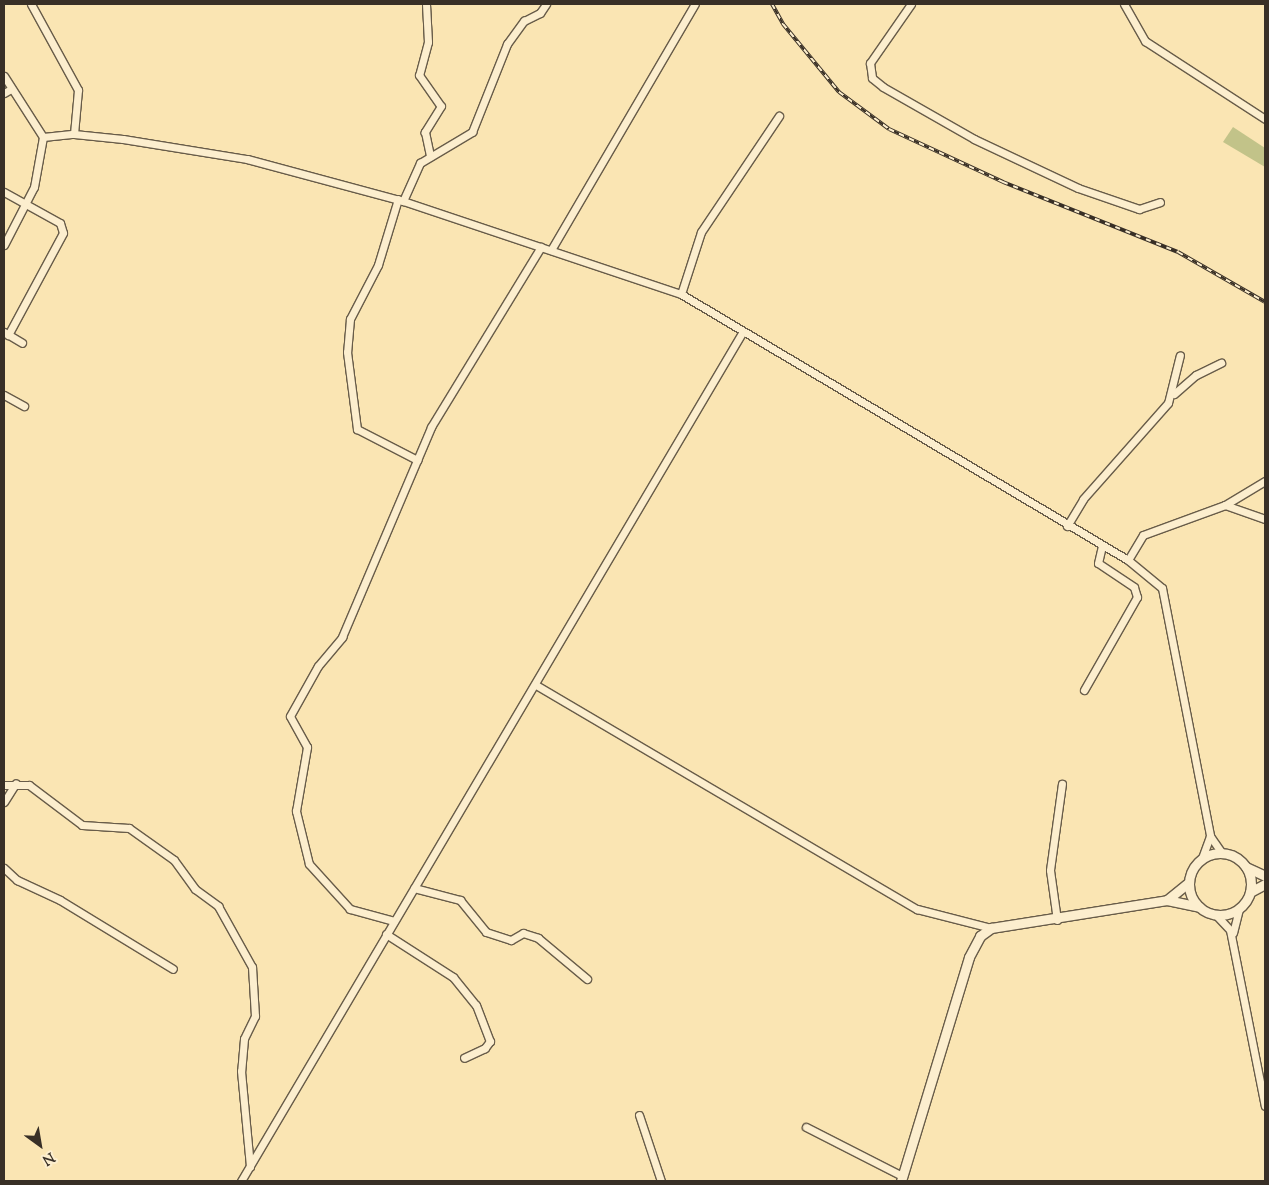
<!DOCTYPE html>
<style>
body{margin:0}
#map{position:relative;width:1269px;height:1185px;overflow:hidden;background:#fae5b3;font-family:"Sorts Mill Goudy",serif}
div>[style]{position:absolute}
.green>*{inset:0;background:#c2c389}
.roads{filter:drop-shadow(1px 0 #685c49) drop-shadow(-1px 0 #685c49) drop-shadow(0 1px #685c49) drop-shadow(0 -1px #685c49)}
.minor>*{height:7px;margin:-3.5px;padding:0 3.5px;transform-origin:3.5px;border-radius:3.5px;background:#fceece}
.tertiary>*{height:9px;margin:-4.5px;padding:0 4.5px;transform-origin:4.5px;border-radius:4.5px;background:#fceece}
.tertiary>.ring{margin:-4.5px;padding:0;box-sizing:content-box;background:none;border:9px solid #fceece;border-radius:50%}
.rail>*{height:4px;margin-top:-2px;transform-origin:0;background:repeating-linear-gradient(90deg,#fceece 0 5.5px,#382f26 0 11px);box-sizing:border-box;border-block:1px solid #382f26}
span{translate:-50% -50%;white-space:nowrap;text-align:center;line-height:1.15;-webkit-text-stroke:4.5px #fceece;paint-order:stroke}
.frame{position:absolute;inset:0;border:5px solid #382f26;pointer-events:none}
.north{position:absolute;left:15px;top:1120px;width:50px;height:50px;-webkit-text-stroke:4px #fceece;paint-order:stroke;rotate:148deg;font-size:14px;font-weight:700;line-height:20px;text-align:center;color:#382f26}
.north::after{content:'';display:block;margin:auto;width:18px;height:22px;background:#382f26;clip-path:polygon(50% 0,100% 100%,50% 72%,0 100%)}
</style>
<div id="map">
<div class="green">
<div style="clip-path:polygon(1233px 127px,1265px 148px,1265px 167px,1223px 142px)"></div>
</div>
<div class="roads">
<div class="minor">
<div style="left:31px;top:4px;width:98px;rotate:61.3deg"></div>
<div style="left:78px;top:90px;width:44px;rotate:95.2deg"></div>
<div style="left:426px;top:4px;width:38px;rotate:87deg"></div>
<div style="left:428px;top:42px;width:34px;rotate:105deg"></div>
<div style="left:419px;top:75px;width:38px;rotate:55deg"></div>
<div style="left:441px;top:106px;width:31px;rotate:122deg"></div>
<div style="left:425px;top:132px;width:25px;rotate:78deg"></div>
<div style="left:911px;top:4px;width:72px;rotate:124.8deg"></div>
<div style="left:870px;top:63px;width:15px;rotate:82deg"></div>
<div style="left:872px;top:78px;width:14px;rotate:39deg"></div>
<div style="left:883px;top:87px;width:105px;rotate:29.7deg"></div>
<div style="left:974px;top:139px;width:115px;rotate:25.2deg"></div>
<div style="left:1078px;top:188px;width:65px;rotate:19deg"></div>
<div style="left:1139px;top:209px;width:22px;rotate:-18deg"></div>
<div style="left:1124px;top:4px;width:43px;rotate:60.4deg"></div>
<div style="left:1145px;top:41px;width:143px;rotate:33deg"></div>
<div style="left:4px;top:76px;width:72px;rotate:57.4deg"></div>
<div style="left:43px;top:137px;width:31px;rotate:-6deg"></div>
<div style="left:74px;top:134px;width:49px;rotate:5.8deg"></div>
<div style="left:123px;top:139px;width:126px;rotate:9.2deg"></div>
<div style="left:247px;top:159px;width:162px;rotate:15.1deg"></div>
<div style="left:403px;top:201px;width:293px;rotate:18.5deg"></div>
<div style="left:681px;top:294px;width:520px;rotate:30.76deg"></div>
<div style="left:1128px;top:560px;width:44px;rotate:39.5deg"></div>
<div style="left:1162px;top:588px;width:253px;rotate:79deg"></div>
<div style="left:1210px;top:836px;width:21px;rotate:55deg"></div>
<div style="left:4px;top:93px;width:8px;rotate:-30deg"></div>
<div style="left:4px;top:192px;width:64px;rotate:29deg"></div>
<div style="left:60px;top:223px;width:10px;rotate:73deg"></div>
<div style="left:63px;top:233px;width:116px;rotate:118.3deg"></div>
<div style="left:398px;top:199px;width:69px;rotate:106.9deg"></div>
<div style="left:378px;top:265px;width:61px;rotate:117.4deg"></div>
<div style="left:350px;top:319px;width:33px;rotate:95deg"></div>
<div style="left:347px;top:352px;width:78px;rotate:82.6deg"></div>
<div style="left:357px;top:429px;width:68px;rotate:27.3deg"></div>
<div style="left:403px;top:201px;width:42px;rotate:-65.9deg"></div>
<div style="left:420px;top:163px;width:61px;rotate:-30.8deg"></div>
<div style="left:472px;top:132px;width:95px;rotate:-68.3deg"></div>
<div style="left:507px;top:44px;width:29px;rotate:-54deg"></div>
<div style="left:524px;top:21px;width:18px;rotate:-27deg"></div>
<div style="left:540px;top:13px;width:11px;rotate:-56deg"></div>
<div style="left:4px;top:245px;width:65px;rotate:-62.7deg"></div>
<div style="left:34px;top:187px;width:51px;rotate:-79.8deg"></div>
<div style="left:551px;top:250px;width:285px;rotate:-59.7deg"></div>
<div style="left:681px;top:294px;width:65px;rotate:-72.1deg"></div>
<div style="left:701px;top:232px;width:140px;rotate:-56.1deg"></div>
<div style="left:4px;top:332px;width:21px;rotate:31deg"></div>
<div style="left:1174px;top:394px;width:29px;rotate:-41deg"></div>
<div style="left:1196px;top:375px;width:28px;rotate:-26deg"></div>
<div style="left:4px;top:395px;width:23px;rotate:29deg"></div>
<div style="left:1225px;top:505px;width:42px;rotate:19.3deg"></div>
<div style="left:1067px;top:526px;width:31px;rotate:-59deg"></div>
<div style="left:1083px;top:499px;width:128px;rotate:-48.5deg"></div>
<div style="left:1168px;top:403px;width:49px;rotate:-76deg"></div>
<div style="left:1128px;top:560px;width:29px;rotate:-59deg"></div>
<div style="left:1143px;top:535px;width:87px;rotate:-20.1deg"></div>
<div style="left:1225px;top:505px;width:47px;rotate:-31deg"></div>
<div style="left:536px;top:685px;width:442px;rotate:30.5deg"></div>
<div style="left:917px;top:909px;width:76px;rotate:14.4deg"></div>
<div style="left:1084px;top:690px;width:107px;rotate:-60.3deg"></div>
<div style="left:1137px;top:597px;width:10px;rotate:-107deg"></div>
<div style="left:1134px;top:587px;width:43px;rotate:-146.3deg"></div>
<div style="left:1098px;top:563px;width:17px;rotate:-77deg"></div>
<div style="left:4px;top:785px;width:25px"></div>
<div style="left:29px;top:785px;width:66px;rotate:37deg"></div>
<div style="left:82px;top:825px;width:47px;rotate:3.7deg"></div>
<div style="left:129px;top:828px;width:55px;rotate:35.4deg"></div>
<div style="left:174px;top:860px;width:36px;rotate:54deg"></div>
<div style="left:195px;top:889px;width:29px;rotate:36deg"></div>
<div style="left:218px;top:906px;width:70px;rotate:60.9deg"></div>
<div style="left:252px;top:967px;width:49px;rotate:86.5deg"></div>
<div style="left:255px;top:1016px;width:25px;rotate:116deg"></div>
<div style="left:244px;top:1039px;width:32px;rotate:95deg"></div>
<div style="left:241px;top:1071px;width:96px;rotate:84.6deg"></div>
<div style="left:4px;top:802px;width:22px;rotate:-58deg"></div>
<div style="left:1202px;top:858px;width:23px;rotate:-70deg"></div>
<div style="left:4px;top:868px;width:18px;rotate:43deg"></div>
<div style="left:17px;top:880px;width:47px;rotate:24.9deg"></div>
<div style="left:60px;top:900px;width:132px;rotate:31.4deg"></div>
<div style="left:414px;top:888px;width:48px;rotate:14.6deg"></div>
<div style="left:460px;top:900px;width:41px;rotate:50.9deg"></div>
<div style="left:486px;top:932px;width:26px;rotate:18deg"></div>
<div style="left:511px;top:940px;width:14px;rotate:-30deg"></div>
<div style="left:523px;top:933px;width:16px;rotate:18deg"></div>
<div style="left:538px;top:938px;width:64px;rotate:39.9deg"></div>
<div style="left:1217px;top:916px;width:19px;rotate:47deg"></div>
<div style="left:1230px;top:930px;width:179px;rotate:78.8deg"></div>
<div style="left:1057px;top:920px;width:50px;rotate:-98deg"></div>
<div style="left:1050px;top:870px;width:87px;rotate:-82.1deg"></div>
<div style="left:394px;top:921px;width:46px;rotate:-164.7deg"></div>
<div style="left:350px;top:909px;width:61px;rotate:-132.3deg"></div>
<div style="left:309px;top:864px;width:55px;rotate:-103.8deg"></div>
<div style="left:296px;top:811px;width:65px;rotate:-80.2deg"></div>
<div style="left:307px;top:747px;width:35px;rotate:-119deg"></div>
<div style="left:290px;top:716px;width:57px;rotate:-60.8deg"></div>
<div style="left:318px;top:666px;width:38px;rotate:-50deg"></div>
<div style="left:342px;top:637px;width:228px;rotate:-67deg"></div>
<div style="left:431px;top:427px;width:211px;rotate:-58.6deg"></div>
<div style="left:1233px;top:933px;width:25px;rotate:-76deg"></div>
<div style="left:386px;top:934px;width:80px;rotate:32.7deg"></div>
<div style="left:453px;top:977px;width:36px;rotate:51deg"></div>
<div style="left:476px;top:1005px;width:39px;rotate:69deg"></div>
<div style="left:490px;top:1041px;width:9px;rotate:126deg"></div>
<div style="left:485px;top:1048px;width:23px;rotate:155deg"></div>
<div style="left:639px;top:1115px;width:70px;rotate:71.6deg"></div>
<div style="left:806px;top:1127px;width:108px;rotate:27deg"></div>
<div style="left:241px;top:1181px;width:985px;rotate:-59.43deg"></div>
</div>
<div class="tertiary">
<div class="ring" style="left:1189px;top:853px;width:53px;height:53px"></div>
<div style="left:1246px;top:867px;width:21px;rotate:25deg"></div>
<div style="left:1250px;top:892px;width:17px;rotate:-28deg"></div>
<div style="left:1167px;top:900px;width:33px;rotate:12deg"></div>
<div style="left:901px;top:1181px;width:234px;rotate:-73.1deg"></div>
<div style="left:969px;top:957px;width:24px;rotate:-62deg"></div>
<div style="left:980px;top:936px;width:14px;rotate:-36deg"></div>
<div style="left:991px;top:928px;width:178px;rotate:-9deg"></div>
<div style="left:1167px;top:900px;width:27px;rotate:-39deg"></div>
</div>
</div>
<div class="rail">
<div style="left:772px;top:4px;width:23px;rotate:61deg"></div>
<div style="left:783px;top:24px;width:88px;rotate:50.5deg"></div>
<div style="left:839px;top:92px;width:62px;rotate:36.5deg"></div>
<div style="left:889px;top:129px;width:126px;rotate:24.9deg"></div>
<div style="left:1003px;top:182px;width:188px;rotate:21.8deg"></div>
<div style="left:1178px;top:252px;width:100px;rotate:29.9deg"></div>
</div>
<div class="frame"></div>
<div class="north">N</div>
</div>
